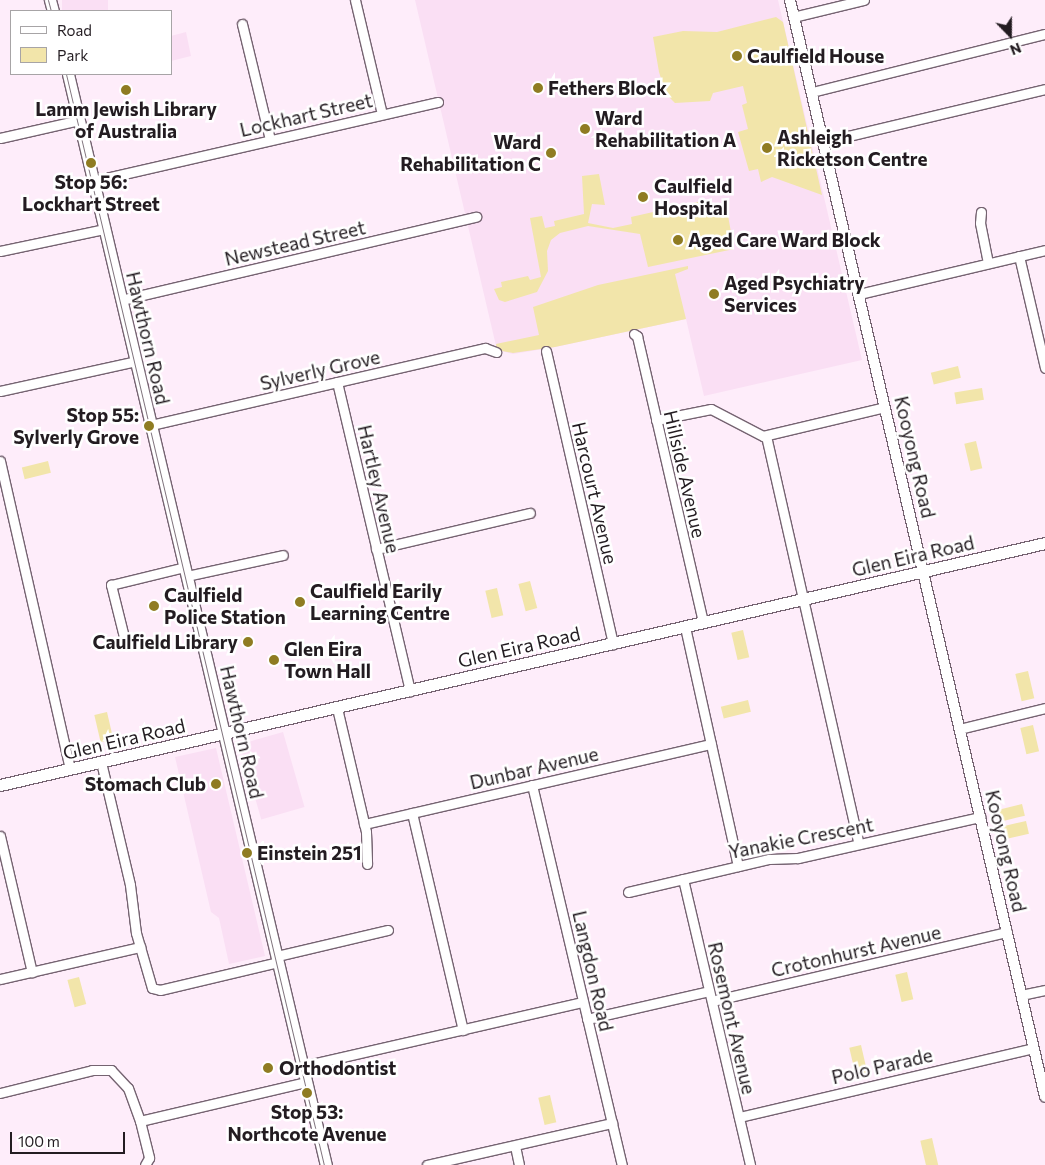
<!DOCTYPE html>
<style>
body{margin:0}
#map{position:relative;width:1045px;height:1165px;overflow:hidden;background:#feedfa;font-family:Commissioner,sans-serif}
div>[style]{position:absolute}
.built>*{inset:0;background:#fadff4;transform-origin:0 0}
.green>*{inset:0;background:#f2e5aa;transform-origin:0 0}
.roads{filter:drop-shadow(1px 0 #756371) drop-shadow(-1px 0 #756371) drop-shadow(0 1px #756371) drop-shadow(0 -1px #756371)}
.minor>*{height:9px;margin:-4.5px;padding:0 4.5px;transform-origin:4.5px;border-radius:4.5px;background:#fff}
.tertiary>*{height:10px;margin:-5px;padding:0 5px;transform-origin:5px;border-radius:5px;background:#fff}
.secondary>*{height:11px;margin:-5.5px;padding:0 5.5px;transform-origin:5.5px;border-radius:5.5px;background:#fff}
.tram>*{height:1px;margin:-0.5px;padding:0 0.5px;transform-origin:0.5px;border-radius:0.5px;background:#81757e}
.dots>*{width:14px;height:14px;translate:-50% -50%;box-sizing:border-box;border:2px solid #fff;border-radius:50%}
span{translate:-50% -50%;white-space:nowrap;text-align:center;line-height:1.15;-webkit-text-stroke:5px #fff;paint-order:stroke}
.poi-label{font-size:19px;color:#231c21;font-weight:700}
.left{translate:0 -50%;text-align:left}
.right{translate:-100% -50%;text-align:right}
.street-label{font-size:19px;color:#231c21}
.legend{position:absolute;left:10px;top:10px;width:162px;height:65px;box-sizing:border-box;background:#fff;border:1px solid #a7a4a6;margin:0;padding:6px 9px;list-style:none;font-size:15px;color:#231c21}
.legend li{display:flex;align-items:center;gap:10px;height:25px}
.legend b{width:25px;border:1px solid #a7a4a6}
.north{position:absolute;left:985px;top:10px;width:50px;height:50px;-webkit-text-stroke:4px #fff;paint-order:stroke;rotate:158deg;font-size:14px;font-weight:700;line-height:20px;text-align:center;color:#231c21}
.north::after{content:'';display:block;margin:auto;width:18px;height:22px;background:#231c21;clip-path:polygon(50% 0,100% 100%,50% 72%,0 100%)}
.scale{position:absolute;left:10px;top:1132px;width:115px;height:22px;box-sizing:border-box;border:2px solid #231c21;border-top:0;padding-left:6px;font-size:15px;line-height:18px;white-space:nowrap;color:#231c21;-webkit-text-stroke:4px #fff;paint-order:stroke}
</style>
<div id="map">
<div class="built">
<div style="left:62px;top:0;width:46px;height:11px"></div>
<div style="clip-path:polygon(415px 0,778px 0,862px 360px,704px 396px,686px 319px,555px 347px,513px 354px,497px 350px)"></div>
<div style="clip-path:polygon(186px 32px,191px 56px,171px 61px,171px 36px)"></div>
<div style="left:283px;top:732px;width:78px;height:45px;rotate:74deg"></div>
<div style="clip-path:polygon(216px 748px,265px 956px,229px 964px,219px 918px,211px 912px,175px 757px)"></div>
</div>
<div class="green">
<div style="clip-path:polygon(776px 17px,783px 22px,822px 195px,772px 177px,761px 182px,758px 169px,749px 171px,738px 132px,748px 129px,742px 105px,747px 103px,743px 86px,713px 93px,710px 101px,675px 103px,666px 94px,659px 72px,653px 37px,683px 31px,717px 32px)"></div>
<div style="clip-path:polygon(599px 174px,605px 205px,592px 204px,588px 223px,613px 228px,632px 224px,631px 217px,702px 201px,727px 210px,734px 249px,648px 267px,640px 234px,588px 226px,560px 233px,551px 240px,547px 251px,548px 271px,537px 292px,505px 302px,499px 300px,494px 289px,502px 287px,501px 282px,528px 276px,530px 280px,541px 277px,530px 218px,542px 216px,545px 228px,555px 226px,554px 221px,584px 214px,582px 176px)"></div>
<div style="clip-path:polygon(688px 266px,688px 269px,675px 274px,686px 319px,555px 347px,513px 353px,497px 350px,496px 344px,539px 335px,533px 307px,598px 285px)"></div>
<div style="left:958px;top:366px;width:12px;height:28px;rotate:76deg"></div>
<div style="left:982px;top:388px;width:12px;height:28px;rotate:81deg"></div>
<div style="left:976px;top:441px;width:28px;height:12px;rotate:77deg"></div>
<div style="left:48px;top:461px;width:12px;height:27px;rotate:76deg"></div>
<div style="left:530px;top:581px;width:28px;height:12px;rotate:75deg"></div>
<div style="left:497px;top:588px;width:28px;height:12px;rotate:77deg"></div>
<div style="left:743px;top:630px;width:28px;height:12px;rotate:77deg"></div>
<div style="left:1028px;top:671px;width:28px;height:13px;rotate:77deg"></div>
<div style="left:748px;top:700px;width:12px;height:28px;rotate:76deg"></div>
<div style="left:107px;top:712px;width:28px;height:13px;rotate:77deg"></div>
<div style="left:1033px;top:725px;width:27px;height:13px;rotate:77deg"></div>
<div style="left:1022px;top:804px;width:12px;height:27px;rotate:76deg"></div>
<div style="left:1026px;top:821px;width:13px;height:28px;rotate:77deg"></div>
<div style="left:907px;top:972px;width:28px;height:12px;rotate:77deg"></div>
<div style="left:79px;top:977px;width:28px;height:12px;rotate:75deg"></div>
<div style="left:861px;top:1045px;width:28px;height:12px;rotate:77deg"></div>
<div style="left:550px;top:1095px;width:28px;height:12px;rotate:77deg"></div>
<div style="left:932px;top:1138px;width:28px;height:12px;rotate:77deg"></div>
</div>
<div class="roads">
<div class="minor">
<div style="left:355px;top:0;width:117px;rotate:76.7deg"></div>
<div style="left:793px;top:17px;width:73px;rotate:-13.5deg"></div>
<div style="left:242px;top:24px;width:119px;rotate:76.4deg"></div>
<div style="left:812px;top:92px;width:240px;rotate:-14deg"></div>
<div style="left:0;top:138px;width:81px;rotate:-12.8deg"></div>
<div style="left:823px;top:142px;width:228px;rotate:-13.4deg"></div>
<div style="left:93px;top:181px;width:354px;rotate:-12.9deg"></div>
<div style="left:981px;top:212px;width:11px;rotate:95deg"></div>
<div style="left:980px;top:223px;width:41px;rotate:78.7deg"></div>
<div style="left:0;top:251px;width:106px;rotate:-11.9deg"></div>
<div style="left:1019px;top:256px;width:115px;rotate:76.9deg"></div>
<div style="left:859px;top:294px;width:191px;rotate:-13.3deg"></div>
<div style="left:121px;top:300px;width:365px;rotate:-13.2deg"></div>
<div style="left:634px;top:334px;width:4px;rotate:34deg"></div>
<div style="left:637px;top:336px;width:294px;rotate:77deg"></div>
<div style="left:546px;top:351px;width:301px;rotate:77.1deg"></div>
<div style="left:337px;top:382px;width:318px;rotate:76.7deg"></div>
<div style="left:0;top:391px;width:139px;rotate:-12.4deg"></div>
<div style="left:656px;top:420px;width:56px;rotate:-11.3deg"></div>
<div style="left:711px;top:409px;width:59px;rotate:27.4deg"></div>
<div style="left:763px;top:436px;width:125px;rotate:-13.4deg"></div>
<div style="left:151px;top:425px;width:343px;rotate:-13deg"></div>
<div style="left:485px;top:348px;width:12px;rotate:20deg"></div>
<div style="left:766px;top:436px;width:418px;rotate:77.2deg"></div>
<div style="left:0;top:461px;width:316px;rotate:77.2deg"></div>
<div style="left:376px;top:549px;width:158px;rotate:-13.2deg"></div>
<div style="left:187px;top:576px;width:98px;rotate:-12.3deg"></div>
<div style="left:685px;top:627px;width:245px;rotate:77.5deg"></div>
<div style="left:124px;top:637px;width:54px;rotate:-104deg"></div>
<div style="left:111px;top:585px;width:76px;rotate:-13.7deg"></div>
<div style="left:337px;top:708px;width:127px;rotate:76.8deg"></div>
<div style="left:366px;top:832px;width:32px;rotate:88deg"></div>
<div style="left:959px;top:729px;width:89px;rotate:-13.7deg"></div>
<div style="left:101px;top:762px;width:126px;rotate:76.7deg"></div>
<div style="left:130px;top:885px;width:48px;rotate:82.9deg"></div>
<div style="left:136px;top:933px;width:57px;rotate:73.8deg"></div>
<div style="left:152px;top:988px;width:8px;rotate:14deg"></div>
<div style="left:160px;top:990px;width:121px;rotate:-13.3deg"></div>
<div style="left:532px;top:785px;width:391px;rotate:76.7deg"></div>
<div style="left:412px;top:813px;width:223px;rotate:76.8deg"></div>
<div style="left:364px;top:824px;width:356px;rotate:-13deg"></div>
<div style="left:0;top:836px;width:140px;rotate:76.8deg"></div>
<div style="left:683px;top:879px;width:294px;rotate:76.8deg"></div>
<div style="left:628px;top:892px;width:145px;rotate:-13.2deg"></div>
<div style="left:769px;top:859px;width:29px;rotate:-2deg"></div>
<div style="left:798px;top:858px;width:187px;rotate:-12.7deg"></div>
<div style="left:277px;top:956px;width:114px;rotate:-13.2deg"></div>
<div style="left:0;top:979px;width:144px;rotate:-12.9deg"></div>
<div style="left:1021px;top:995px;width:25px;rotate:-12deg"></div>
<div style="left:712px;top:1001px;width:303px;rotate:-13.2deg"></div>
<div style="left:587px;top:1019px;width:125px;rotate:-12.9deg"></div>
<div style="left:303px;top:1066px;width:287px;rotate:-12.9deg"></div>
<div style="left:0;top:1093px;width:95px;rotate:-14deg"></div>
<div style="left:92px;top:1070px;width:19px"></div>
<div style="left:111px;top:1070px;width:25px;rotate:47deg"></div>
<div style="left:128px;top:1088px;width:35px;rotate:70deg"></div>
<div style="left:140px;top:1121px;width:171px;rotate:-13.2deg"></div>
<div style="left:739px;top:1117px;width:302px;rotate:-13.2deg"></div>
<div style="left:140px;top:1121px;width:38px;rotate:76deg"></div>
<div style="left:149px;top:1158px;width:8px;rotate:120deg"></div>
<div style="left:515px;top:1146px;width:19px;rotate:78deg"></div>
<div style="left:427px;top:1165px;width:190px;rotate:-12.8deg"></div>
</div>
<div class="tertiary">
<div style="left:790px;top:0;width:1126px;rotate:76.91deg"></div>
</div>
<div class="secondary">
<div style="left:50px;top:0;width:11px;rotate:75deg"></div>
<div style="left:68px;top:74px;width:1121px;rotate:76.7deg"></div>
<div style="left:0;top:785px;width:1073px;rotate:-13.04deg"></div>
</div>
</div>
<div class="tram">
<div style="left:48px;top:0;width:11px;rotate:75deg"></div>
<div style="left:66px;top:74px;width:1121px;rotate:76.7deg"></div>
</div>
<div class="dots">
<div style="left:737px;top:56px;background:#8f7c22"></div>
<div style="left:538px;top:88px;background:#8f7c22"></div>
<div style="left:126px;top:90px;background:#8f7c22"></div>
<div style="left:585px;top:129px;background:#8f7c22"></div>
<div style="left:767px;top:148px;background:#8f7c22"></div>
<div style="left:551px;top:153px;background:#8f7c22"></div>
<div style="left:91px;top:163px;background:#8f7c22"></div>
<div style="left:643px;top:197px;background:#8f7c22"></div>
<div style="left:678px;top:240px;background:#8f7c22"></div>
<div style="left:714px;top:294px;background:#8f7c22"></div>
<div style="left:149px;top:426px;background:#8f7c22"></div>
<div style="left:300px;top:602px;background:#8f7c22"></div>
<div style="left:154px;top:606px;background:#8f7c22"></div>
<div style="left:248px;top:642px;background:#8f7c22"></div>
<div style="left:274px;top:660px;background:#8f7c22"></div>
<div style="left:216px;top:784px;background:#8f7c22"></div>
<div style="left:247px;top:853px;background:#8f7c22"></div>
<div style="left:268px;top:1068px;background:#8f7c22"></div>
<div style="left:307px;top:1093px;background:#8f7c22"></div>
</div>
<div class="poi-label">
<span class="left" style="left:747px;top:56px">Caulfield House</span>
<span class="left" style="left:548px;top:88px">Fethers Block</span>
<span style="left:126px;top:120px">Lamm Jewish Library<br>of Australia</span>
<span class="left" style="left:595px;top:129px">Ward<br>Rehabilitation A</span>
<span class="left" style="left:777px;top:148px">Ashleigh<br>Ricketson Centre</span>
<span class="right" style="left:541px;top:153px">Ward<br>Rehabilitation C</span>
<span style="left:91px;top:193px">Stop 56:<br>Lockhart Street</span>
<span class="left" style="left:654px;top:197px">Caulfield<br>Hospital</span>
<span class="left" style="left:688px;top:240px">Aged Care Ward Block</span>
<span class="left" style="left:724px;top:294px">Aged Psychiatry<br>Services</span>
<span class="right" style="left:139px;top:426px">Stop 55:<br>Sylverly Grove</span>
<span class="left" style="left:310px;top:602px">Caulfield Earily<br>Learning Centre</span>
<span class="left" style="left:164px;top:606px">Caulfield<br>Police Station</span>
<span class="right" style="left:238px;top:642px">Caulfield Library</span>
<span class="left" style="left:284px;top:660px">Glen Eira<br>Town Hall</span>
<span class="right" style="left:206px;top:784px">Stomach Club</span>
<span class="left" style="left:257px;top:853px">Einstein 251</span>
<span class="left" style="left:279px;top:1068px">Orthodontist</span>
<span style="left:307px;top:1123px">Stop 53:<br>Northcote Avenue</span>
</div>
<div class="street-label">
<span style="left:306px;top:115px;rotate:-13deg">Lockhart Street</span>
<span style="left:295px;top:243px;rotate:-13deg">Newstead Street</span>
<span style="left:148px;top:338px;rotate:77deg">Hawthorn Road</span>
<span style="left:320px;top:370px;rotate:-13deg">Sylverly Grove</span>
<span style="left:915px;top:457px;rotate:77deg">Kooyong Road</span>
<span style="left:685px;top:474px;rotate:77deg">Hillside Avenue</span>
<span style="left:379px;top:489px;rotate:77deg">Hartley Avenue</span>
<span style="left:595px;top:493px;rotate:77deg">Harcourt Avenue</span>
<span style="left:913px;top:556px;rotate:-13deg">Glen Eira Road</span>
<span style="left:519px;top:647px;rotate:-13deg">Glen Eira Road</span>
<span style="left:242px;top:732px;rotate:77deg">Hawthorn Road</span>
<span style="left:124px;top:739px;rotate:-13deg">Glen Eira Road</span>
<span style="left:534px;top:768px;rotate:-13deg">Dunbar Avenue</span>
<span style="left:801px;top:838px;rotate:-11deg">Yanakie Crescent</span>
<span style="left:1006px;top:851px;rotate:77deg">Kooyong Road</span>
<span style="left:856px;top:951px;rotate:-13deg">Crotonhurst Avenue</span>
<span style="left:593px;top:971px;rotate:77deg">Langdon Road</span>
<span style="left:732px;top:1018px;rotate:77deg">Rosemont Avenue</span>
<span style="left:882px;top:1066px;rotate:-13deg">Polo Parade</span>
</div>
<ul class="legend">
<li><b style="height:6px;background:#fff"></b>Road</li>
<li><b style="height:14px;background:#f2e5aa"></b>Park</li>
</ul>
<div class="north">N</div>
<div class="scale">100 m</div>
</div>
